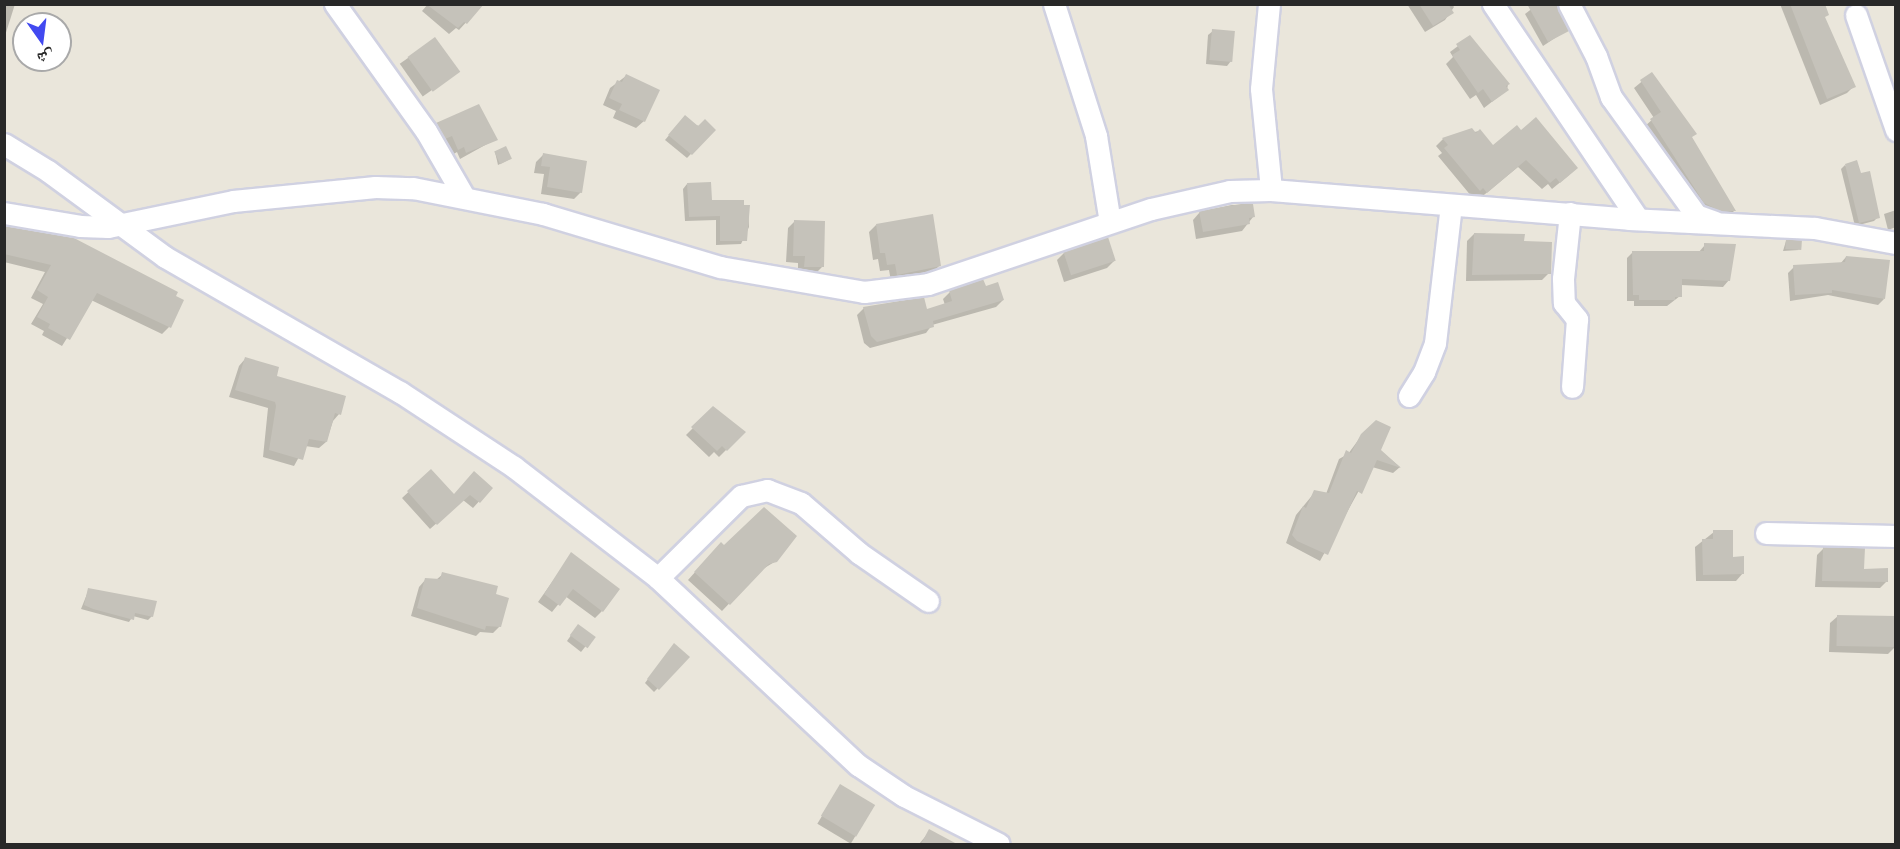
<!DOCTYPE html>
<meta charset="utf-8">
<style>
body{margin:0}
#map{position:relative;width:1900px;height:849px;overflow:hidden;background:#eae6db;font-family:"Open Sans","Noto Naskh Arabic",sans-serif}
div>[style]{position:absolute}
.shadow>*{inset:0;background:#0003;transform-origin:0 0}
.building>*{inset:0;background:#c5c2ba;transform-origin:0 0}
.roads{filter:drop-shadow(2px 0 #d0d1e1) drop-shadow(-2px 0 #d0d1e1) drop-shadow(0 2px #d0d1e1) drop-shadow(0 -2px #d0d1e1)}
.minor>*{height:21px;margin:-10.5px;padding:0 10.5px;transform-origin:10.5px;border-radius:10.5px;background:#fff}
span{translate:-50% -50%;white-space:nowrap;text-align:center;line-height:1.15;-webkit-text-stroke:4.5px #fff;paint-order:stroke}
.frame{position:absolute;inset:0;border:6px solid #282828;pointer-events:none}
.north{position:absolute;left:12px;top:12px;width:60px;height:60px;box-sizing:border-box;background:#fff;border:2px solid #a9a9a9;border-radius:50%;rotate:166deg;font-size:16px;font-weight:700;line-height:24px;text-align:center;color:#282828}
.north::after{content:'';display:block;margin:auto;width:21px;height:27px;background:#4249f0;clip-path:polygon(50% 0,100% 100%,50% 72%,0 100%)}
</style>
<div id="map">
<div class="shadow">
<div style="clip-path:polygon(4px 4px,15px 4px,4px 39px)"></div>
<div style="clip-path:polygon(428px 4px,481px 6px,459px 30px,456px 28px,449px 34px,422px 11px)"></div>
<div style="clip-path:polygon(1407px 4px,1452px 4px,1454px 7px,1445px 20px,1425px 32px)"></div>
<div style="clip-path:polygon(1538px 4px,1556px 4px,1567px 30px,1543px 46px,1525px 14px)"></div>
<div style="clip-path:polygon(1780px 4px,1817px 4px,1854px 86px,1847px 93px,1820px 105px)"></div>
<div style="clip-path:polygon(1213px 31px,1231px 61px,1227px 66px,1206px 64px,1208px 35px)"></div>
<div style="clip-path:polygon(1470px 37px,1508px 84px,1507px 90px,1484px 108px,1476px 95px,1470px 99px,1446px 64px,1453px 57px,1450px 52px)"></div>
<div style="left:435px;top:39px;width:40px;height:43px;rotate:55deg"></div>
<div style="clip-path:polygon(1651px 74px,1695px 133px,1690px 138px,1734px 211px,1727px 218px,1697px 210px,1644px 127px,1654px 118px,1634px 88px)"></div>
<div style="clip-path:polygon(626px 76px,644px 121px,636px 128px,613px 118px,616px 111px,603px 105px,610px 88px)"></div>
<div style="clip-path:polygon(681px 121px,714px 130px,687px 158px,665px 140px)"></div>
<div style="clip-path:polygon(437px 124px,496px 139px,460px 159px,457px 152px,452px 155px,446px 141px,438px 144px,430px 130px)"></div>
<div style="clip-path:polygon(1479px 131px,1493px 147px,1569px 175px,1552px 189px,1548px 184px,1542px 189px,1518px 167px,1479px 199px,1475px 194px,1472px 197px,1438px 156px,1442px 153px,1436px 146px,1443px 139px)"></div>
<div style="clip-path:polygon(495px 152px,508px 160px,498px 165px)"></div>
<div style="clip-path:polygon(543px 155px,581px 192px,574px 199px,541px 194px,544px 174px,534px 173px,536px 162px)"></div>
<div style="clip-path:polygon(1845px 165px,1878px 217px,1874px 221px,1855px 226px,1841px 169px)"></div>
<div style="clip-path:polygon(687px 184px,710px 202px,748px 207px,749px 227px,741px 244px,716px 245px,716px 220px,685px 221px,683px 189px)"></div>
<div style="clip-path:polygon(1232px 205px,1251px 206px,1253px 217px,1242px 231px,1196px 239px,1193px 220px,1200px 212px)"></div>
<div style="clip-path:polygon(1896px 210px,1896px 227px,1888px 230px,1884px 214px)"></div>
<div style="clip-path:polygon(795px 221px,822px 267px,815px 274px,798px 274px,798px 263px,786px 262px,788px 228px)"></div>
<div style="clip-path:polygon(876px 225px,939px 266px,932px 273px,891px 281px,889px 270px,880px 271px,878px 259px,873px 260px,869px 232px)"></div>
<div style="clip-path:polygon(4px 227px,182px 301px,169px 327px,162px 334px,91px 300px,62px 346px,42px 335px,44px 331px,31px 324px,43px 304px,31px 298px,45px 272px,4px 262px)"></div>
<div style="clip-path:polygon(1474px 234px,1549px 273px,1542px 280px,1466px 281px,1467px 241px)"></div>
<div style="clip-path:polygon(1786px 241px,1799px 250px,1783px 251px)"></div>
<div style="clip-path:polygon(1705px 245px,1729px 280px,1723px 287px,1681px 285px,1680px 296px,1667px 306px,1634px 306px,1634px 301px,1627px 301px,1627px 258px,1633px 252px,1698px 253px)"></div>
<div style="clip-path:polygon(1064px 253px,1114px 261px,1107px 268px,1064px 282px,1057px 260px)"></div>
<div style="clip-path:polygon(1846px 257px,1884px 299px,1878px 305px,1828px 295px,1790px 301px,1788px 273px,1794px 267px,1840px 264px)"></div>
<div style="clip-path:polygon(950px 292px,1003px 300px,996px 307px,932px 325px,926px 333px,870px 348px,864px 343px,857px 315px,864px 308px,926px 311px,945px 305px,943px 299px)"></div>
<div style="clip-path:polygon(245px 359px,339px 414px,333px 421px,326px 442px,319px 448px,305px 446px,294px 466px,263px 457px,268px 408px,229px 397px,239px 366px)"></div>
<div style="clip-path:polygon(713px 408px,744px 432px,719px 457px,714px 452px,709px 457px,686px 435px)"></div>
<div style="clip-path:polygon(1362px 435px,1400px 467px,1393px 473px,1372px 467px,1320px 561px,1286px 543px,1296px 515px,1315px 492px,1326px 494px,1339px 459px,1348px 454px)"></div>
<div style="clip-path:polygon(431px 471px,454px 495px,491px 488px,473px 508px,463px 500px,430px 529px,402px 498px)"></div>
<div style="clip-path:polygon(1714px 532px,1743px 573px,1736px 581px,1696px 581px,1695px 547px)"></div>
<div style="clip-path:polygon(724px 547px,776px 561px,761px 570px,722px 611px,688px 580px,714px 551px)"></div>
<div style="clip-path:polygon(1823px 549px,1863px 570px,1887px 581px,1880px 588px,1815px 587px,1817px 555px)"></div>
<div style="clip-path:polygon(572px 554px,602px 611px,595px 618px,565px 596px,552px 612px,538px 602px)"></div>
<div style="clip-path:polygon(443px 574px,494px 595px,500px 626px,493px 633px,480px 632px,476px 636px,411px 616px,419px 587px,426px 579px,436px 580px)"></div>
<div style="clip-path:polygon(89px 589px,152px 616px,148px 620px,133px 616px,129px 622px,81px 609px)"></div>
<div style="clip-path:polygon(1838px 616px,1895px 647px,1888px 654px,1829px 652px,1830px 623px)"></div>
<div style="clip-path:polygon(574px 631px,593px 637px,581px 652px,567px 641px)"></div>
<div style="clip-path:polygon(671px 648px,688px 657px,654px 692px,645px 683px)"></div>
<div style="left:840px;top:786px;width:39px;height:44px;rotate:31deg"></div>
<div style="clip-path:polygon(930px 831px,954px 844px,919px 844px)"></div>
</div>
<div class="building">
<div style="clip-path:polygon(426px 4px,484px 4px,467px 24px,464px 22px,458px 28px)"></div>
<div style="clip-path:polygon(1419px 4px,1448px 4px,1454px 13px,1433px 26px)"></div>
<div style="clip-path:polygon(1527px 4px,1556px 4px,1569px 31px,1548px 42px)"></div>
<div style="clip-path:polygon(1790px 4px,1825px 4px,1829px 15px,1825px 17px,1856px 87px,1827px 99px)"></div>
<div style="left:1212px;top:29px;width:23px;height:31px;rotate:5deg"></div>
<div style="clip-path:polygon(1470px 35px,1510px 84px,1506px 86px,1509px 90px,1492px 102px,1483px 89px,1478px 93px,1452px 55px,1460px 50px,1456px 44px)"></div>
<div style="left:435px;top:37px;width:43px;height:34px;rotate:54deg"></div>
<div style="clip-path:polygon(1652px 72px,1697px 134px,1692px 137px,1736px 211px,1720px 211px,1704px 203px,1650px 119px,1661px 112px,1640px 80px)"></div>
<div style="clip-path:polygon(626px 74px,660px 90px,645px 122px,619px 110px,622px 104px,609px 98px,617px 80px,622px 82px)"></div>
<div style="clip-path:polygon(479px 104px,498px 140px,466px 153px,464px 147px,458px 150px,452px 136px,445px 139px,436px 123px)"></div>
<div style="clip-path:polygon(685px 115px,698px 126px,705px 119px,716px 130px,692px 155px,668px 135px)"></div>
<div style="clip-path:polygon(1536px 117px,1578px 168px,1560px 183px,1556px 178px,1550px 183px,1526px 160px,1487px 193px,1483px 188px,1480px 191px,1444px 148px,1448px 145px,1442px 138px,1472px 128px,1476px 133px,1480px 129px,1493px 145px,1517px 125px,1521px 130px)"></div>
<div style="left:506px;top:146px;width:14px;height:13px;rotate:65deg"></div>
<div style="clip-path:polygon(543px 153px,587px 161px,582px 193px,547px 187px,550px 167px,541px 166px)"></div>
<div style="clip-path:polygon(1857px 160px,1861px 173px,1870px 171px,1880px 218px,1859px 223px,1845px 164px)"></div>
<div style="clip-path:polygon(711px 182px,712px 200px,744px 200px,744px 205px,750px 205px,747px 241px,720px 241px,720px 216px,689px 217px,687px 183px)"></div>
<div style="clip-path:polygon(1247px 203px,1253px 204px,1255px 217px,1249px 218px,1250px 224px,1203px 232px,1199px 211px)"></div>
<div style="clip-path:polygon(933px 214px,941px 266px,897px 275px,895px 264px,887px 265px,885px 253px,880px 253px,876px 224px)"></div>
<div style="clip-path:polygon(794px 220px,825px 221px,824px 267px,804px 267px,805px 256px,793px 256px)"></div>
<div style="clip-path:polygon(4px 226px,74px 238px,178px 292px,176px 296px,184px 300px,171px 328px,97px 293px,70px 340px,48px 328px,50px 324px,37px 317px,48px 297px,37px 290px,51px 265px,4px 254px)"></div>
<div style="clip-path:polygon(1474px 233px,1525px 234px,1524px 241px,1552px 242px,1551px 274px,1472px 275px)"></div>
<div style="left:1108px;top:237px;width:25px;height:47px;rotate:72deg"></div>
<div style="left:1786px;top:239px;width:16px;height:10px;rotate:4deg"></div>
<div style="clip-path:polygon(1704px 243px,1736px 244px,1730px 281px,1682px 279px,1682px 297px,1675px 297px,1675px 300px,1639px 300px,1639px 295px,1633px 295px,1632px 251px,1704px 251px)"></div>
<div style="clip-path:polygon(1846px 256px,1890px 260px,1885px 299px,1832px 290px,1832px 293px,1795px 295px,1793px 265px,1845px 262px)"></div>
<div style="clip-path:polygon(983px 279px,986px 286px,998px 282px,1004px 300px,933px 321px,934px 327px,877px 342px,871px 336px,863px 307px,924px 297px,927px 309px,952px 301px,949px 290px)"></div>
<div style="clip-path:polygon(245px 357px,279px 367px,277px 376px,346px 396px,341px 415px,335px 413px,327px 442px,309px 439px,303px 460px,269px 450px,276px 406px,275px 402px,235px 390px)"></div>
<div style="clip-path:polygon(713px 406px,746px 432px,727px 451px,722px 446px,717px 451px,691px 427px)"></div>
<div style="clip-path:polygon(1376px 420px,1391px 427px,1381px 450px,1401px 468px,1377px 460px,1362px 494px,1357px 491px,1328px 555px,1297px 541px,1292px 535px,1303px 506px,1306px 508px,1314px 490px,1329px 493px,1346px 450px,1351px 453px,1361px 434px)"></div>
<div style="clip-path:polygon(431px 469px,454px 494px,474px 471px,493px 488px,480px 503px,470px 495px,437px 525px,407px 491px)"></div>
<div style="clip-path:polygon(764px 507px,797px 536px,777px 562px,769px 564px,730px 605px,694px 572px,721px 542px,724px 545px)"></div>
<div style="clip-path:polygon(1713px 530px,1733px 530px,1733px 557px,1744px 556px,1744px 574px,1703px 575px,1702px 539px,1713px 539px)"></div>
<div style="clip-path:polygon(1823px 547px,1865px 548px,1864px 569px,1888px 568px,1888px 582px,1822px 581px)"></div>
<div style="clip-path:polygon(571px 552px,620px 589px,603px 612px,573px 589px,560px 606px,544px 594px)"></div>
<div style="clip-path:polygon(442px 572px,498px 586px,496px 594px,509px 598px,501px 627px,486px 626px,485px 630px,417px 608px,425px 578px,440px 579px)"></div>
<div style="clip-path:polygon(88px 588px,157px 601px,153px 617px,135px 613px,134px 620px,93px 609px,84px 605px)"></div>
<div style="left:1837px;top:615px;width:59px;height:31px;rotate:1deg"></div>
<div style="left:578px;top:624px;width:22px;height:14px;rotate:36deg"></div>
<div style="clip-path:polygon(674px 643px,690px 657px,659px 690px,647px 679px)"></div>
<div style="left:840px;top:784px;width:41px;height:37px;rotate:31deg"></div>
<div style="clip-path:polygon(929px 829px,957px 844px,921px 844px)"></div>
</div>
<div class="roads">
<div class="minor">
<div style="left:335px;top:4px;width:156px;rotate:54.4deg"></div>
<div style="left:426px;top:131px;width:74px;rotate:60deg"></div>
<div style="left:1054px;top:4px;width:139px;rotate:72.3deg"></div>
<div style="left:1096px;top:136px;width:87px;rotate:80.8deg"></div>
<div style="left:1269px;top:4px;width:85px;rotate:95.4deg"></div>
<div style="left:1261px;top:89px;width:101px;rotate:84.3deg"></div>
<div style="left:1493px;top:4px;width:259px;rotate:56deg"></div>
<div style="left:1569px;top:4px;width:59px;rotate:62.6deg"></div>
<div style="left:1596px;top:56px;width:44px;rotate:69.9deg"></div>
<div style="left:1611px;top:97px;width:145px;rotate:54.2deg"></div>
<div style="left:1696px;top:215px;width:20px;rotate:20deg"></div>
<div style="left:1856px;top:15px;width:122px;rotate:70.8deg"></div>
<div style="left:4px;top:144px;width:52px;rotate:31.5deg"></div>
<div style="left:48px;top:171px;width:145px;rotate:36.3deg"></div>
<div style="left:165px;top:257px;width:271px;rotate:29.9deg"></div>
<div style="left:400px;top:392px;width:136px;rotate:33.3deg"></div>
<div style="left:514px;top:467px;width:182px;rotate:37.6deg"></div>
<div style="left:658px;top:578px;width:274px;rotate:43.1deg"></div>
<div style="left:858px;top:765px;width:55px;rotate:34deg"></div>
<div style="left:904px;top:796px;width:106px;rotate:26.8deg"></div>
<div style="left:4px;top:213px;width:77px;rotate:9.7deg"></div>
<div style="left:80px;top:226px;width:28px;rotate:2deg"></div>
<div style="left:108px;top:227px;width:128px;rotate:-11.7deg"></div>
<div style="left:233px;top:201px;width:143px;rotate:-5.6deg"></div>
<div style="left:375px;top:187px;width:38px;rotate:2deg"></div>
<div style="left:413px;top:188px;width:133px;rotate:11.3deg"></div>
<div style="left:543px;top:214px;width:185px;rotate:16.7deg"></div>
<div style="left:720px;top:267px;width:146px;rotate:9.8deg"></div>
<div style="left:864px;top:292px;width:64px;rotate:-7.1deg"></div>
<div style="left:928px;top:284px;width:235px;rotate:-18.6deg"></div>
<div style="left:1151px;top:209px;width:81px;rotate:-12.8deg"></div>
<div style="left:1230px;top:191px;width:41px;rotate:-1.4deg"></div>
<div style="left:1271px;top:190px;width:359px;rotate:4.6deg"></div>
<div style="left:1629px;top:219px;width:186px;rotate:2.8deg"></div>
<div style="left:1815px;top:228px;width:82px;rotate:10.5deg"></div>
<div style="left:1570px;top:213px;width:66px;rotate:96.1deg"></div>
<div style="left:1563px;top:279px;width:24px;rotate:88deg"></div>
<div style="left:1564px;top:303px;width:21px;rotate:51deg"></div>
<div style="left:1577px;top:319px;width:68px;rotate:94.2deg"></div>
<div style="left:1409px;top:396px;width:28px;rotate:-58deg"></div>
<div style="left:1424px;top:372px;width:31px;rotate:-69deg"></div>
<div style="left:1435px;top:343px;width:139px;rotate:-83.4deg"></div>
<div style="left:1766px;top:533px;width:130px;rotate:1.3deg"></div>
<div style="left:658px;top:578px;width:117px;rotate:-44.7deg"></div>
<div style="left:741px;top:496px;width:27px;rotate:-13deg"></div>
<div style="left:767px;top:490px;width:36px;rotate:21deg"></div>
<div style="left:801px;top:503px;width:77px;rotate:40.8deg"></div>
<div style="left:859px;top:553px;width:84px;rotate:34.8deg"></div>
</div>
</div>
<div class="frame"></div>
<div class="north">ش</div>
</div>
